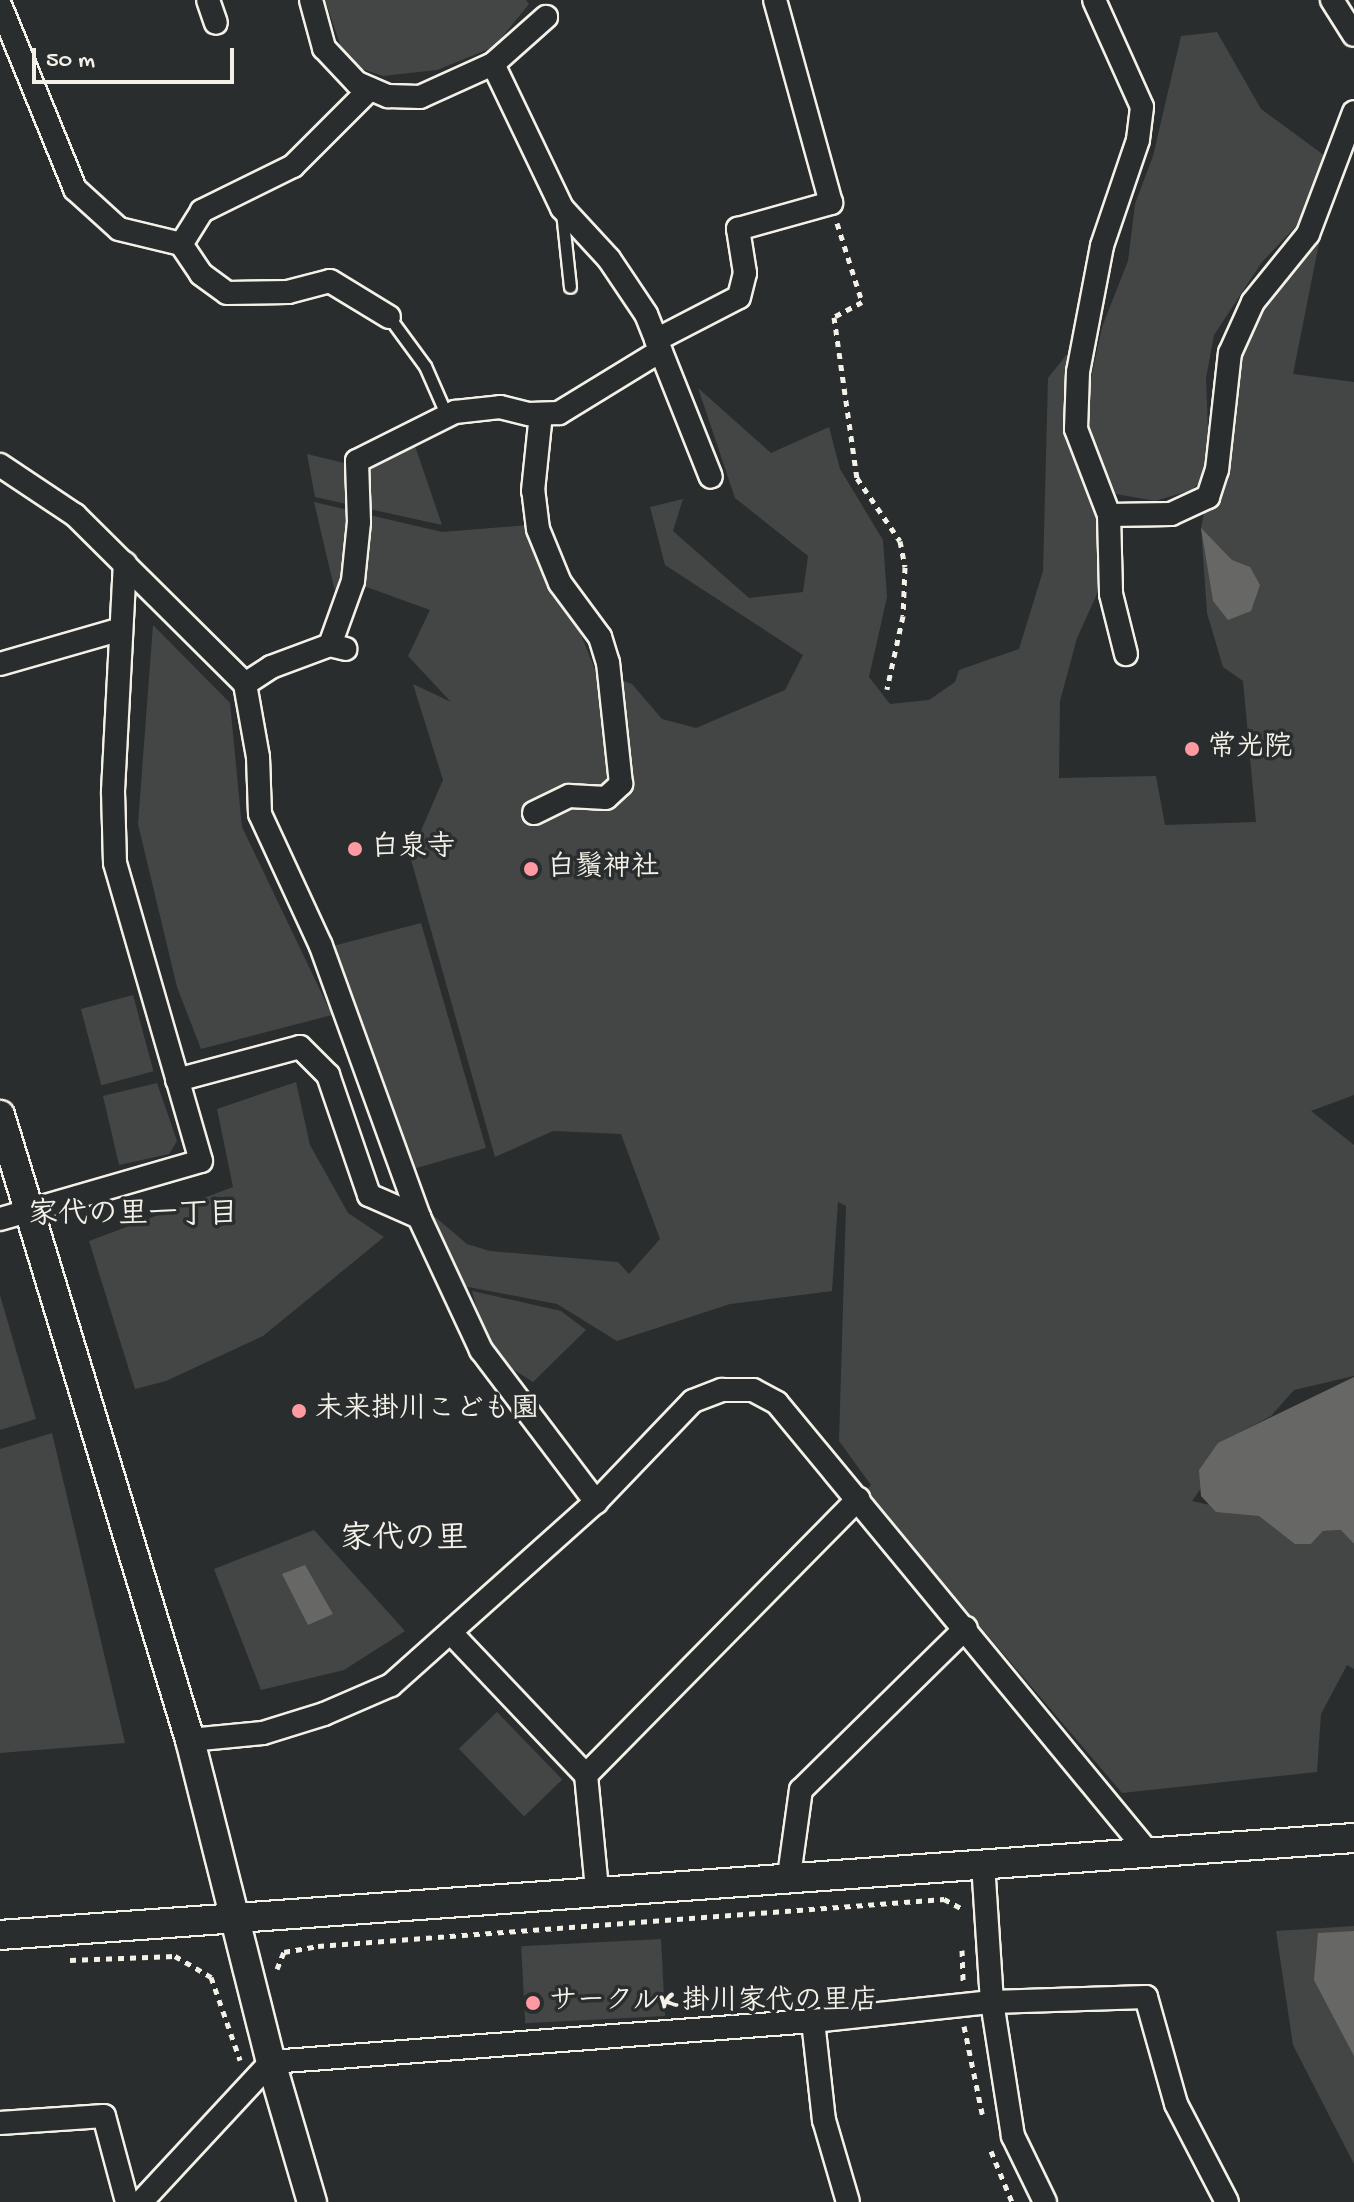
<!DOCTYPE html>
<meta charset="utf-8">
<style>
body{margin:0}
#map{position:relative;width:1354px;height:2202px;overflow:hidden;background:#2a2d2e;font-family:"Gochi Hand","Klee One",sans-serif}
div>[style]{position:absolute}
.green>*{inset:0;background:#444645;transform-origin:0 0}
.water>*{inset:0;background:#676866}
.path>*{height:5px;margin-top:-2.5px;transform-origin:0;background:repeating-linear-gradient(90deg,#f4f1e8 0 6px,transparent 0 12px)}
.roads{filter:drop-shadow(2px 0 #f4f1e8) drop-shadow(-2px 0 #f4f1e8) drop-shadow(0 2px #f4f1e8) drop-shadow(0 -2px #f4f1e8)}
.service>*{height:11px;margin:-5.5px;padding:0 5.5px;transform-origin:5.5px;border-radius:5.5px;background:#2a2d2e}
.minor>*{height:22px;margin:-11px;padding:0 11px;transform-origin:11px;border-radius:11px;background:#2a2d2e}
.tertiary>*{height:28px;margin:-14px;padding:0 14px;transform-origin:14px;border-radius:14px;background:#2a2d2e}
.dots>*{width:22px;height:22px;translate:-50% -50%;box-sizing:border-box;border:4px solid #2a2d2e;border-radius:50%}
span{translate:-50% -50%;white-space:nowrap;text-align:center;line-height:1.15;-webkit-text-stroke:7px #2a2d2e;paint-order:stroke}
.poi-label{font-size:28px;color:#f4f1e8;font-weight:700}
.left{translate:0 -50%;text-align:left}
.neighbourhood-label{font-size:30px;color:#f4f1e8;font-weight:700}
.quarter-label{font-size:32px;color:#f4f1e8;font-weight:700}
.scale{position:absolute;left:32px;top:48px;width:202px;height:36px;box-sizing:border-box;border:4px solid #f4f1e8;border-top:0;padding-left:10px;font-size:24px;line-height:28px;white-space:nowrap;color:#f4f1e8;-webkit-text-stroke:6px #2a2d2e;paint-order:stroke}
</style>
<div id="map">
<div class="green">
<div style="clip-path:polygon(325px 0,526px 0,529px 4px,494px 47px,437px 70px,383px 76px,356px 67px,342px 50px)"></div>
<div style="clip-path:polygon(1217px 32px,1261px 109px,1325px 156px,1299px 223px,1262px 262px,1214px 335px,1206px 378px,1209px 456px,1202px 480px,1192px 490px,1155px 501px,1116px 494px,1090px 434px,1088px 392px,1102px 327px,1128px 261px,1135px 204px,1153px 156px,1181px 36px)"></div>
<div style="clip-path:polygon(1323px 223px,1293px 374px,1354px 382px,1354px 1095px,1311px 1111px,1354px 1145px,1354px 1376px,1294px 1390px,1271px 1416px,1241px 1432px,1192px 1501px,1259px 1516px,1290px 1538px,1311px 1544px,1323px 1531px,1342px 1530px,1354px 1544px,1354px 1669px,1347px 1665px,1321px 1714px,1317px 1772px,1122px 1793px,921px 1557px,858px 1499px,871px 1485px,839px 1441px,846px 1206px,838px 1202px,832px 1291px,730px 1304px,617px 1341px,557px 1304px,463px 1286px,427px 1210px,467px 1244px,490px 1251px,618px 1262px,629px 1274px,660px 1239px,621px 1134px,553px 1131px,495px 1157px,410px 856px,443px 780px,413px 684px,451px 702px,408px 656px,430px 610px,353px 582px,337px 600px,314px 502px,442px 532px,528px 525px,531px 547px,549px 556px,596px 672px,632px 684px,662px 719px,696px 728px,785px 690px,803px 655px,665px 565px,650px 507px,683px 499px,673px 531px,749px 598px,803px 592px,808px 556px,735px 498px,698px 388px,771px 453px,829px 427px,840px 469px,883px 540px,887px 597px,869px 677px,890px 704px,929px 700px,955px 682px,959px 670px,1019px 649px,1043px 571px,1048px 378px,1067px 354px,1066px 416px,1103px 501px,1102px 583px,1077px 638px,1060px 701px,1059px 778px,1156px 776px,1165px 825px,1256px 822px,1243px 681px,1223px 667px,1207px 613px,1201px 528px,1239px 339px)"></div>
<div style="clip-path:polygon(414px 443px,442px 525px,315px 497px,307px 454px,357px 466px)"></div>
<div style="clip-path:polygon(153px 625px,230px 703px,242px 827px,332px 1015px,201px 1049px,177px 987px,138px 824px)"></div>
<div style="clip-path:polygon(421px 923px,486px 1148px,413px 1169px,333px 946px)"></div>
<div style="left:133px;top:995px;width:79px;height:54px;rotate:75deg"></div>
<div style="clip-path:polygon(296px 1082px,310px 1145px,348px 1213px,384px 1237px,263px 1336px,166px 1381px,135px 1389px,89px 1241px,233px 1187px,217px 1109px)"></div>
<div style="clip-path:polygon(157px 1083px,177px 1141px,169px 1154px,119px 1165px,103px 1096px)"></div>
<div style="clip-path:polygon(472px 1291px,561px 1311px,586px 1330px,533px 1382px,506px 1365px,481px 1324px)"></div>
<div style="clip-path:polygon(0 1295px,36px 1419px,0 1430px)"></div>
<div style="clip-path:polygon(52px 1433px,125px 1743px,0 1753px,0 1449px)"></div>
<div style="clip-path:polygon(314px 1530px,405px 1631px,344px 1670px,261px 1690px,214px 1569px)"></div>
<div style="left:497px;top:1712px;width:94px;height:53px;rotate:46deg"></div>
<div style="clip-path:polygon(1354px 1926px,1354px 2164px,1293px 2045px,1276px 1931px)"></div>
<div style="left:661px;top:1939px;width:77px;height:140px;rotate:87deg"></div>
</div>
<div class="water">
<div style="clip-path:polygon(1201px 528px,1232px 560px,1250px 567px,1260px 585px,1251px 611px,1228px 620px,1213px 601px)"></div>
<div style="clip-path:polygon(1354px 1377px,1354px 1544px,1341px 1530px,1323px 1531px,1311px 1544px,1295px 1544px,1259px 1516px,1216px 1512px,1201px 1496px,1199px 1470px,1218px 1443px)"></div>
<div style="clip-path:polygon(305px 1565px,333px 1614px,308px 1625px,282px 1574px)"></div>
<div style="clip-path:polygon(1354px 1931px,1354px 2056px,1314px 1980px,1318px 1933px)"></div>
</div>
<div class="path">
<div style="left:837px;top:223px;width:83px;rotate:72.4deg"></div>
<div style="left:862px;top:302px;width:32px;rotate:152deg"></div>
<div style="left:834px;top:317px;width:163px;rotate:81.9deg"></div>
<div style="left:857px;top:478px;width:76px;rotate:55.7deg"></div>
<div style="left:900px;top:541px;width:26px;rotate:79deg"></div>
<div style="left:905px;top:567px;width:49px;rotate:92.3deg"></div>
<div style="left:903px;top:616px;width:75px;rotate:102.4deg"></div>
<div style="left:962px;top:1950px;width:34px;rotate:88deg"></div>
<div style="left:70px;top:1960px;width:105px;rotate:-2.2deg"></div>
<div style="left:175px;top:1956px;width:42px;rotate:30.3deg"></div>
<div style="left:211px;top:1977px;width:88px;rotate:70.7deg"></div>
<div style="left:277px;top:1969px;width:18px;rotate:-68deg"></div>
<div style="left:284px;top:1952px;width:35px;rotate:-10deg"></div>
<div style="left:318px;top:1946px;width:628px;rotate:-4.29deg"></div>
<div style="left:944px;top:1899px;width:19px;rotate:28deg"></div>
<div style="left:964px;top:2026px;width:94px;rotate:78.3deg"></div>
<div style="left:991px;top:2151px;width:55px;rotate:67.6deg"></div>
</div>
<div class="roads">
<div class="service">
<div style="left:562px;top:212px;width:75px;rotate:83.9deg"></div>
<div style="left:389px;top:317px;width:61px;rotate:53.7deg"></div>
<div style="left:425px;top:366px;width:55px;rotate:66.3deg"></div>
</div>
<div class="minor">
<div style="left:208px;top:0;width:24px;rotate:71deg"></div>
<div style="left:311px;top:0;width:50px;rotate:74.8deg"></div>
<div style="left:324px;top:48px;width:48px;rotate:46.7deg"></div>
<div style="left:357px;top:83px;width:34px;rotate:23deg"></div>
<div style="left:388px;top:96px;width:32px;rotate:2deg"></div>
<div style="left:420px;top:97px;width:80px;rotate:-24.3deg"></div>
<div style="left:493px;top:64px;width:71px;rotate:-41.6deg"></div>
<div style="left:1094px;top:0;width:117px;rotate:65.8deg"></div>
<div style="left:1142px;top:107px;width:33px;rotate:97deg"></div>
<div style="left:1138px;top:140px;width:112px;rotate:108.8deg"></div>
<div style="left:1102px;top:246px;width:128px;rotate:100.8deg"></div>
<div style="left:1078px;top:372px;width:57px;rotate:92deg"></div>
<div style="left:1076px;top:429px;width:92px;rotate:69deg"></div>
<div style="left:1109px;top:515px;width:62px;rotate:-0.9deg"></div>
<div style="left:1171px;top:514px;width:41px;rotate:-24.7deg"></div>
<div style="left:1208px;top:497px;width:28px;rotate:-72deg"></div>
<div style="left:1217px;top:470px;width:118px;rotate:-83.7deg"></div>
<div style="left:1230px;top:353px;width:56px;rotate:-65.7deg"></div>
<div style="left:1253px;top:302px;width:87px;rotate:-51deg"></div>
<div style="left:1308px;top:234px;width:130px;rotate:-69.3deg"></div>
<div style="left:1332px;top:0;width:41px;rotate:57.8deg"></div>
<div style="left:0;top:5px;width:199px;rotate:67.8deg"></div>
<div style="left:75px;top:189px;width:59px;rotate:42.3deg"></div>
<div style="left:119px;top:229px;width:64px;rotate:13.6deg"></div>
<div style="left:493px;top:64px;width:160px;rotate:64.4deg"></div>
<div style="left:562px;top:208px;width:69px;rotate:47.3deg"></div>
<div style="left:609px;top:259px;width:66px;rotate:56.1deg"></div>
<div style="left:646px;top:314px;width:175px;rotate:68.3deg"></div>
<div style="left:370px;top:89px;width:109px;rotate:135deg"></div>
<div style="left:293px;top:166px;width:102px;rotate:153.7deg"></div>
<div style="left:202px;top:211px;width:39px;rotate:122deg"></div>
<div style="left:181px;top:244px;width:36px;rotate:56deg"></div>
<div style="left:201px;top:274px;width:32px;rotate:36deg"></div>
<div style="left:227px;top:293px;width:61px;rotate:-0.9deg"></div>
<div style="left:288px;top:292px;width:43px;rotate:-14.7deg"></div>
<div style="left:330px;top:281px;width:69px;rotate:31.4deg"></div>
<div style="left:656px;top:340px;width:93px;rotate:-27.4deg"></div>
<div style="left:739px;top:297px;width:25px;rotate:-76deg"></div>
<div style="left:745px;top:273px;width:45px;rotate:-99deg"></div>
<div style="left:738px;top:229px;width:97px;rotate:-15.6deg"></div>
<div style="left:831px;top:203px;width:211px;rotate:-105.4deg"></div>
<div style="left:0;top:465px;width:90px;rotate:33.7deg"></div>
<div style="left:75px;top:515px;width:240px;rotate:44.8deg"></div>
<div style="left:245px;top:684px;width:31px;rotate:-33deg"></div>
<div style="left:271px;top:667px;width:63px;rotate:-20.4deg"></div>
<div style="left:330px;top:645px;width:16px;rotate:14deg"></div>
<div style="left:1109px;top:515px;width:79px;rotate:88.5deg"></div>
<div style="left:1111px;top:594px;width:62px;rotate:76deg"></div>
<div style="left:330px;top:645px;width:68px;rotate:-70.2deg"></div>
<div style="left:353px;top:581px;width:59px;rotate:-84.2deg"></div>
<div style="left:359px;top:522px;width:61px;rotate:-91.9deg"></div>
<div style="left:357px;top:461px;width:110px;rotate:-26.6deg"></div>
<div style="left:455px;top:412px;width:45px;rotate:-6.3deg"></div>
<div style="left:500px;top:407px;width:30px;rotate:14deg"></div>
<div style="left:529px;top:414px;width:30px;rotate:-2deg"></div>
<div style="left:559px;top:413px;width:119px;rotate:-31.5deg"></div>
<div style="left:0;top:664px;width:126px;rotate:-16.1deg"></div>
<div style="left:245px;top:684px;width:74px;rotate:79.9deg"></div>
<div style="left:258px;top:757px;width:57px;rotate:88deg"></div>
<div style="left:260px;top:814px;width:145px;rotate:65.2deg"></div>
<div style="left:321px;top:946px;width:288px;rotate:70.1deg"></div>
<div style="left:534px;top:813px;width:39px;rotate:-26deg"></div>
<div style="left:569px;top:796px;width:37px;rotate:3deg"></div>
<div style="left:606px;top:798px;width:21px;rotate:-43deg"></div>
<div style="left:621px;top:784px;width:122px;rotate:-96.1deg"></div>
<div style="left:608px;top:663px;width:27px;rotate:-107deg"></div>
<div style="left:600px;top:637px;width:67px;rotate:-126.5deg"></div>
<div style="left:560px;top:583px;width:58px;rotate:-112.2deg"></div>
<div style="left:538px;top:529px;width:38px;rotate:-97deg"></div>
<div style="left:533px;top:491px;width:77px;rotate:-84.1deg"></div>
<div style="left:177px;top:1080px;width:127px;rotate:-15deg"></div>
<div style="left:300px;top:1047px;width:40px;rotate:45deg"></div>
<div style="left:328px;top:1075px;width:127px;rotate:71.1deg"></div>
<div style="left:369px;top:1195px;width:55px;rotate:23.7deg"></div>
<div style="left:419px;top:1217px;width:147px;rotate:65deg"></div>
<div style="left:481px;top:1350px;width:191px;rotate:52.9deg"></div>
<div style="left:0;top:1219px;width:209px;rotate:-16.1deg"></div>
<div style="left:201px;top:1161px;width:310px;rotate:-106.1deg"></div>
<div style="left:115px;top:863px;width:72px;rotate:-91.6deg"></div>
<div style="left:113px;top:791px;width:228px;rotate:-87deg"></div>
<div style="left:453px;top:1635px;width:193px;rotate:46.5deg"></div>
<div style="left:586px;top:1775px;width:115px;rotate:84.5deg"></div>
<div style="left:190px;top:1740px;width:73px;rotate:-5.5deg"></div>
<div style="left:263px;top:1733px;width:64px;rotate:-17.3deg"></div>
<div style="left:324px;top:1714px;width:73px;rotate:-23.4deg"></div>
<div style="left:391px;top:1685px;width:275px;rotate:-41.8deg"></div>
<div style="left:596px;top:1502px;width:140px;rotate:-46.2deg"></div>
<div style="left:693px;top:1401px;width:31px;rotate:-21deg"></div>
<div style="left:722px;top:1390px;width:31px"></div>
<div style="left:753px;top:1390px;width:27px;rotate:28deg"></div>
<div style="left:777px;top:1403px;width:582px;rotate:50.43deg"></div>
<div style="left:586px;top:1775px;width:388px;rotate:-45.4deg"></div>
<div style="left:983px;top:1863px;width:139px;rotate:86.3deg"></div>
<div style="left:992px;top:2002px;width:136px;rotate:81.1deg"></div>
<div style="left:1013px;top:2136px;width:73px;rotate:64.1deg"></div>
<div style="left:789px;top:1876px;width:87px;rotate:-82.1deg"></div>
<div style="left:801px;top:1790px;width:231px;rotate:-44.5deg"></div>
<div style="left:813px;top:2021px;width:100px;rotate:83.7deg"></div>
<div style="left:824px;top:2120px;width:85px;rotate:73.7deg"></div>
<div style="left:0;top:2123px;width:104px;rotate:-3.9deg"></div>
<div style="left:104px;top:2116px;width:89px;rotate:75deg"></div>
<div style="left:141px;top:2202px;width:191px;rotate:-47.1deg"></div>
<div style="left:271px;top:2062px;width:544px;rotate:-4.33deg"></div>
<div style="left:813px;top:2021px;width:180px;rotate:-6.1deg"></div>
<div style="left:992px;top:2002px;width:154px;rotate:-1.9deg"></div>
<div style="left:1146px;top:1997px;width:111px;rotate:74.3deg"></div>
<div style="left:1176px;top:2104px;width:110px;rotate:62.5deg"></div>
</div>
<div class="tertiary">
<div style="left:0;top:1115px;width:653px;rotate:73.09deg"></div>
<div style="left:190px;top:1740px;width:332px;rotate:75.9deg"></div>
<div style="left:271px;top:2062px;width:146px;rotate:73.7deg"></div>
<div style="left:0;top:1935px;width:1357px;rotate:-4.1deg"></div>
</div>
</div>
<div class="dots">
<div style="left:1192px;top:749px;background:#ff9aa2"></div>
<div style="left:355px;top:849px;background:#ff9aa2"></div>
<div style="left:531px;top:869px;background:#ff9aa2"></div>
<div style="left:299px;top:1411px;background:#ff9aa2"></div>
<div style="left:533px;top:2003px;background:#ff9aa2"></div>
</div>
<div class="poi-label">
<span class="left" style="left:1208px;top:749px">常光院</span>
<span class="left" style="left:371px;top:849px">白泉寺</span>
<span class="left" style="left:547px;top:869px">白鬚神社</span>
<span class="left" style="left:315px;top:1411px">未来掛川こども園</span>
<span class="left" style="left:549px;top:2003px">サークルK 掛川家代の里店</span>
</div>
<div class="neighbourhood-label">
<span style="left:133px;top:1217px">家代の里一丁目</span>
</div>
<div class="quarter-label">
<span style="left:404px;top:1541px">家代の里</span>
</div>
<div class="scale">50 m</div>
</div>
